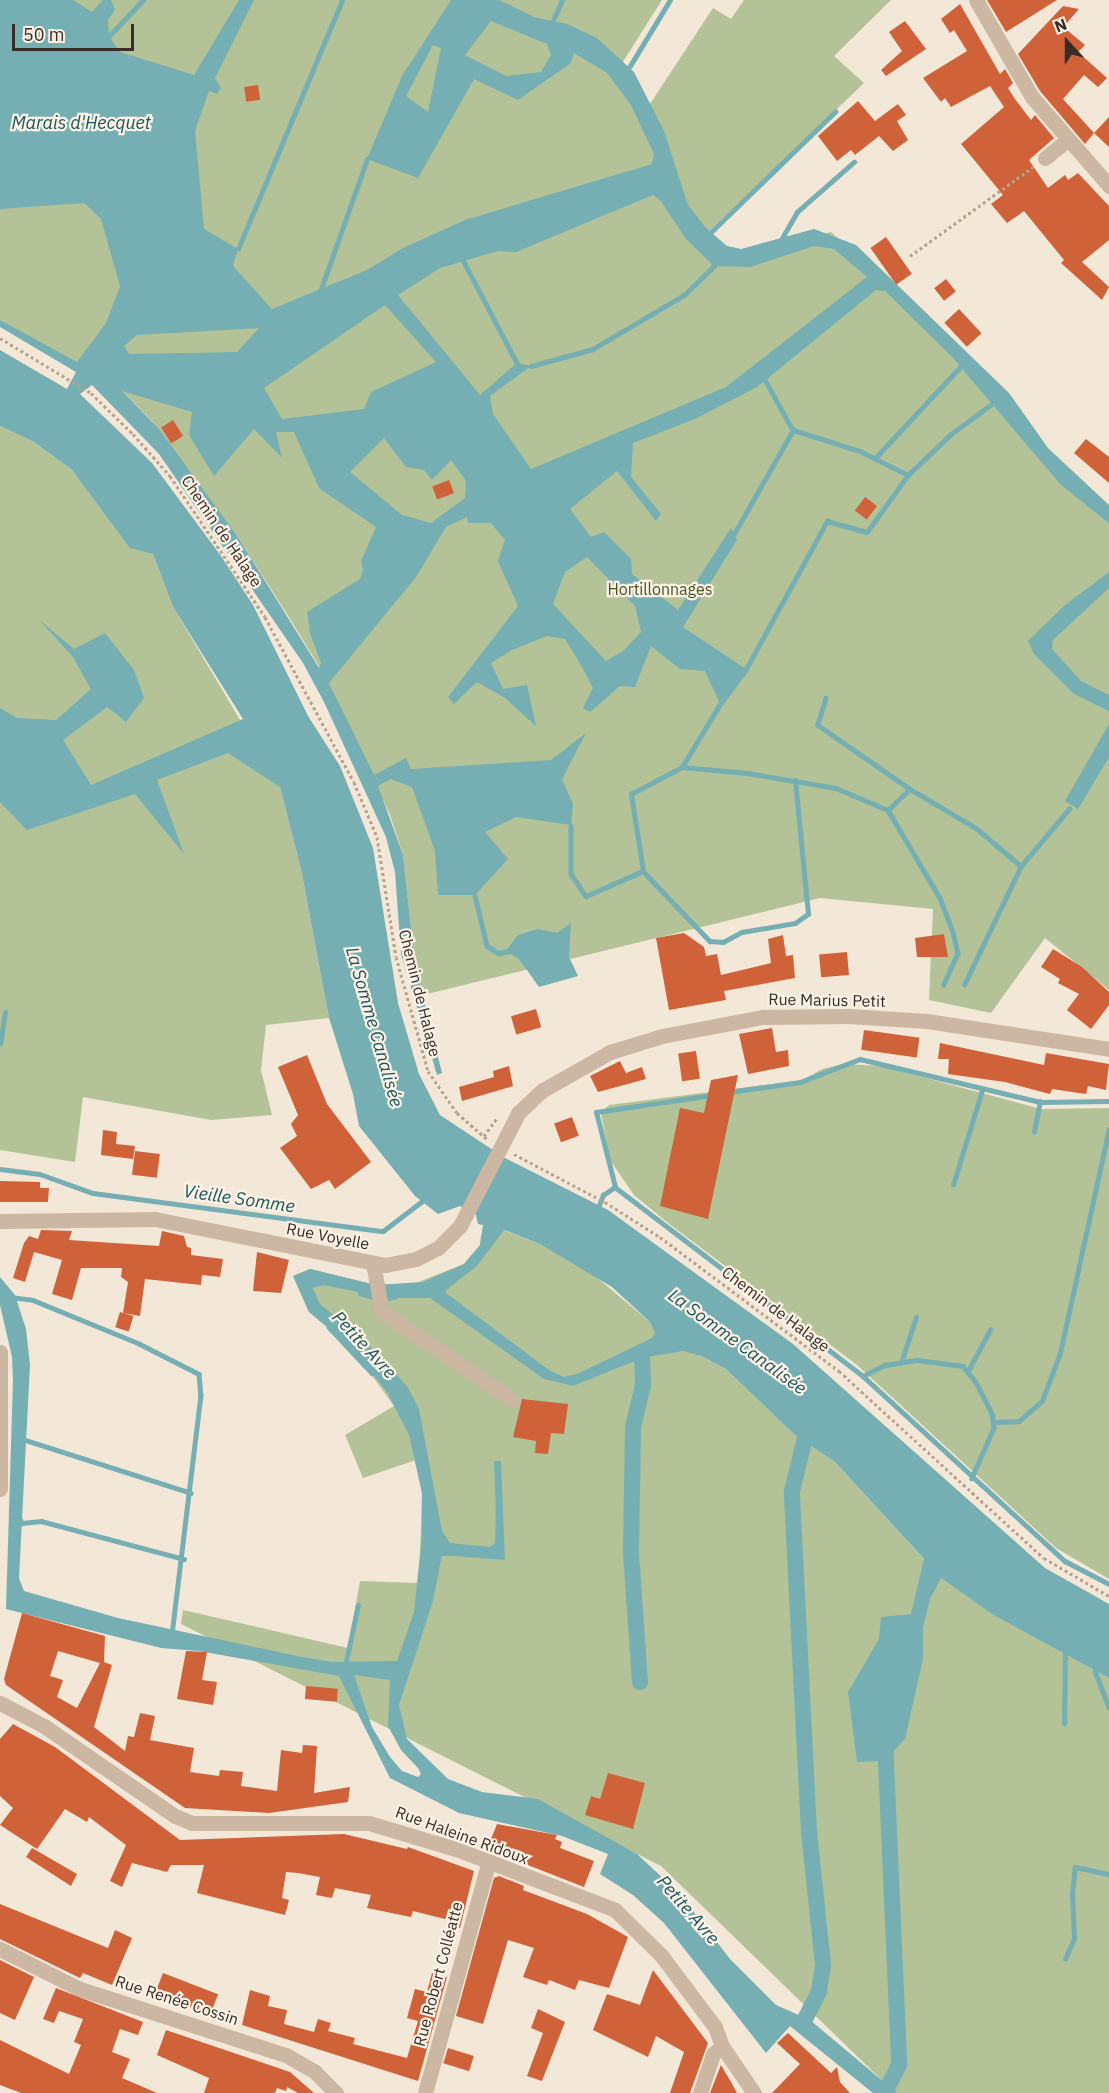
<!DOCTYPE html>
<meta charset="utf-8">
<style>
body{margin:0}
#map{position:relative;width:1109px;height:2093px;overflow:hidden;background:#f3e7d8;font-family:"IBM Plex Sans",sans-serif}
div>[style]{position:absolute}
.green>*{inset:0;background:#b3c397}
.water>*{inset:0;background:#75aeb3}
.stream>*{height:4.5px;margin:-2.25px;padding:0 2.25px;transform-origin:2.25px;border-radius:2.25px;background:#75aeb3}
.canal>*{height:16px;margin:-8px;padding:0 8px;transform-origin:8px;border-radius:8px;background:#75aeb3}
.building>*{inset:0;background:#d06239;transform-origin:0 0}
.path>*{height:3px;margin-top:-1.5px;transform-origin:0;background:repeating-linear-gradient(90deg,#b8a18d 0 3px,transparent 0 6px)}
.minor>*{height:15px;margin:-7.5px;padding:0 7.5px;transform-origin:7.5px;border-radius:7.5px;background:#ccb7a3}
.minor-bridge>*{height:15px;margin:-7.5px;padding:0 7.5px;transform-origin:7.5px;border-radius:7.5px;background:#ccb7a3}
span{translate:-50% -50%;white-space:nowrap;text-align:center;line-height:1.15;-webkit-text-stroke:4.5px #fbf1e5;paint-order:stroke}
.street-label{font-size:16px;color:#372c26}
.park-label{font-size:16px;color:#445728}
.water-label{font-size:18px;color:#18555c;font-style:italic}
.north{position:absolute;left:1037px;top:12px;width:60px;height:60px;-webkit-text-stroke:4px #fbf1e5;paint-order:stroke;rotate:339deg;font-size:16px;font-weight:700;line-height:24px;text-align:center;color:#372c26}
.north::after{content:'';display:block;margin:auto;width:21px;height:27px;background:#372c26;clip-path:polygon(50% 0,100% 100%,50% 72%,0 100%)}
.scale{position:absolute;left:12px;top:24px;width:122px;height:27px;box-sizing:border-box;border:3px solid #372c26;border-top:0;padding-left:8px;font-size:18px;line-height:21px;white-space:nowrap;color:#372c26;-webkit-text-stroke:4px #fbf1e5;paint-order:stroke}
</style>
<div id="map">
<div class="green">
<div style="clip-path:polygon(0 0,662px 0,621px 65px,646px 110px,713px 8px,731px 19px,744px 0,891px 0,834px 56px,864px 83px,706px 234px,728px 258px,831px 232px,998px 387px,1050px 464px,1109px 511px,1109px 990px,1045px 938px,991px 1013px,929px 1000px,933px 909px,820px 898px,423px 995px,415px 963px,403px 855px,390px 815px,329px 683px,292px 622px,236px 534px,152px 421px,122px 391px,0 320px)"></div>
<div style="clip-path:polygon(0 426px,34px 442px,72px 470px,130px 547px,153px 554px,173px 607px,280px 787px,301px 869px,329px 1018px,266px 1025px,261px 1070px,272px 1115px,211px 1120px,83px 1097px,75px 1162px,0 1150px)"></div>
<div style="clip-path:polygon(843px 1064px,881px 1066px,1041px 1109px,1109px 1108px,1109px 1579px,1056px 1548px,857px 1365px,668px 1223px,634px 1195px,610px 1160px,601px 1113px,609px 1105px,803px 1080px,822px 1069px)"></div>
<div style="clip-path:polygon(503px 1230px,540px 1244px,589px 1271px,650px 1322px,656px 1333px,726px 1369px,797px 1437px,834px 1461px,941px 1578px,993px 1614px,1109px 1678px,1109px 2093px,895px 2093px,661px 1866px,181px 1624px,183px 1610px,348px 1648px,360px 1581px,419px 1583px,422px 1493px,416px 1460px,363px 1478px,345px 1435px,394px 1406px,352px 1348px,309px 1312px,293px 1276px,310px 1269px,376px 1285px,413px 1284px,464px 1264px,480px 1245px,481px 1235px)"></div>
</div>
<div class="water">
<div style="clip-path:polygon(evenodd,0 0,73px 0,92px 12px,103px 0,111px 0,115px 10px,108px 20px,109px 36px,120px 52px,194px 75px,239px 0,254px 0,215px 78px,221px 88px,217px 94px,209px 91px,195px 131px,204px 229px,238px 249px,233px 266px,272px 309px,367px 270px,403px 248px,465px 220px,652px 164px,654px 154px,631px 105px,607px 73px,574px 53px,571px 63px,518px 100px,474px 79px,418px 178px,367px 159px,402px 76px,451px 0,499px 0,534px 17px,567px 24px,597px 38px,634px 72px,664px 131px,688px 205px,706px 228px,727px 246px,741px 249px,814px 229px,856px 245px,1009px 393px,1048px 448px,1109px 505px,1109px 523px,1061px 485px,953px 358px,885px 291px,876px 290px,757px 387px,695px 419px,633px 443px,631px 477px,661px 514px,656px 521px,617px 471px,570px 509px,591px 537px,604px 532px,631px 559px,632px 574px,678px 610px,731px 528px,737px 540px,683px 627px,746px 669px,720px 704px,705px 671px,680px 669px,651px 646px,635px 687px,620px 686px,590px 712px,583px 708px,593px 688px,582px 667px,565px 639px,547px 636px,512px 650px,491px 663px,503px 689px,527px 685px,536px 726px,505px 698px,477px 682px,454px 704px,448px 697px,518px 606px,498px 561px,505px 540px,491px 523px,468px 523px,467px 517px,446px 527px,416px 577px,329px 683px,374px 775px,406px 758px,411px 769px,551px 760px,586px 733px,562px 779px,573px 804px,571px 825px,516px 817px,485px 832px,508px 859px,475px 895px,438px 895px,435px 851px,412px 787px,391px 779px,378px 786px,403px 855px,415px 964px,442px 1073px,437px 1075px,401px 954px,395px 872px,386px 837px,324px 702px,303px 663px,159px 454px,92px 385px,80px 394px,152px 463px,221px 556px,253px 605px,308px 716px,340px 766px,373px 848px,398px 1003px,419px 1074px,440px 1115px,505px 1158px,608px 1210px,793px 1344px,1045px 1568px,1109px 1604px,1109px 1678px,992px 1614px,941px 1578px,930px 1599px,923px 1627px,923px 1659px,905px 1739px,884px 1761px,857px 1762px,848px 1692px,879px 1639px,881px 1617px,911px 1614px,924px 1559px,834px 1461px,797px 1437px,726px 1369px,701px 1356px,683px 1351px,642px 1358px,573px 1386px,544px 1379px,430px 1298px,387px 1298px,324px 1285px,313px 1288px,320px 1304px,362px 1338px,407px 1386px,419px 1409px,442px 1531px,450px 1543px,490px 1547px,497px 1542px,494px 1461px,501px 1461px,505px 1560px,442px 1555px,433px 1601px,399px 1705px,407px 1739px,448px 1779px,482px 1792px,538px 1799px,637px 1854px,680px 1894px,730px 1959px,776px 2005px,810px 2020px,897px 2093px,873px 2093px,790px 2026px,766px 2053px,664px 1923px,633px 1895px,600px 1874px,608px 1854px,562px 1836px,459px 1813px,390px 1778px,339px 1676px,199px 1651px,161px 1648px,6px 1609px,13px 1380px,12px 1357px,0 1305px,0 1277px,15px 1295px,26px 1329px,30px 1365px,19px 1578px,24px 1591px,118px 1618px,297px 1656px,332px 1662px,397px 1661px,414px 1612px,422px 1536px,422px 1493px,409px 1435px,387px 1392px,352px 1348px,309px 1312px,293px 1276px,310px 1269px,376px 1285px,423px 1282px,464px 1264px,480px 1245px,483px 1225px,478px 1224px,476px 1215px,460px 1206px,438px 1214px,415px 1196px,359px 1126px,353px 1094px,329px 1018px,301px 869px,280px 787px,228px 753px,157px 780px,184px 854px,135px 794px,27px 830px,0 802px,0 708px,17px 718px,56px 720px,91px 689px,73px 657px,38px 619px,74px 649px,105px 633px,134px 670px,144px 698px,126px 722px,107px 707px,63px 740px,91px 785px,243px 719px,173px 607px,153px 554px,130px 548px,72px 470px,34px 442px,0 426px,0 350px,67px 389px,76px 372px,0 327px,0 320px,77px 362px,106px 323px,120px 286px,101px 219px,84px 203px,0 209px,0 0,491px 21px,547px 44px,551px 55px,541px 72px,506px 76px,465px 55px,491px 21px,0 0,433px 45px,441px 48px,428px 112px,406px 96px,433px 45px,0 0,653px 195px,660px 200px,686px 239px,714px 266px,750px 267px,814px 246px,834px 249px,867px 277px,726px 387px,531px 469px,493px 414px,490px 396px,531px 366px,517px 363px,480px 395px,398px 295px,440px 268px,498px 251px,516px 252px,653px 195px,0 0,385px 305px,436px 362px,371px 392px,364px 409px,282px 419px,264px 388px,385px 305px,0 0,259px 328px,237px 352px,129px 354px,124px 346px,137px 335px,259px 328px,0 0,122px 391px,192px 412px,189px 435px,214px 476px,254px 429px,282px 458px,276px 432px,294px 432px,319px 488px,376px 527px,361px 561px,363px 570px,360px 579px,307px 612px,310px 633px,321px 663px,319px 668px,236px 534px,159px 429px,122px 391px,0 0,384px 438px,406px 467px,424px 470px,432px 480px,451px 460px,466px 481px,465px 498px,431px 523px,402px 515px,350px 472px,384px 438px,0 0,587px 557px,635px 606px,641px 632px,623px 651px,606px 661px,553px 604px,565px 572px,587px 557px,0 0,504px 1230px,540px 1244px,612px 1287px,650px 1322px,655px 1333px,652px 1338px,577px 1374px,564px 1377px,549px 1370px,446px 1293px,446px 1290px,477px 1266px,504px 1230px,0 0,354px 1675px,390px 1680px,388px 1726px,401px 1750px,418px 1768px,421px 1774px,418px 1777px,402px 1771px,390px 1757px,372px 1727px,354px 1675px)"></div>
<div style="clip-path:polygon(1109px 572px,1109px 588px,1053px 640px,1052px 649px,1081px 681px,1109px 695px,1109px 711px,1074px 694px,1034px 654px,1028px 641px,1064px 606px)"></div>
<div style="clip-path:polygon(1109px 724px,1109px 757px,1078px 809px,1065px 801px)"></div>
<div style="clip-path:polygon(571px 923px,569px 957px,578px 976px,539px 987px,519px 959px,506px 951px,518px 935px,538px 929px,557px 933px)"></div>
</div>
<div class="stream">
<div style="left:553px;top:21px;width:23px;rotate:-67deg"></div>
<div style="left:109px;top:36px;width:50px;rotate:-46.6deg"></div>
<div style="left:630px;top:66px;width:77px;rotate:-58.8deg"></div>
<div style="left:711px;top:232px;width:173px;rotate:-44.1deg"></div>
<div style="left:782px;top:238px;width:30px;rotate:-60deg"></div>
<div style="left:797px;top:212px;width:76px;rotate:-41.3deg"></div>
<div style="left:238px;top:249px;width:270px;rotate:-67.3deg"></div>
<div style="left:463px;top:260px;width:116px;rotate:62.3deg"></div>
<div style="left:320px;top:292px;width:141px;rotate:-70.5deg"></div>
<div style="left:531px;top:366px;width:64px;rotate:-15.3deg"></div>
<div style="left:593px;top:349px;width:106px;rotate:-30.7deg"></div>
<div style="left:684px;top:295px;width:42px;rotate:-44deg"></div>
<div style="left:714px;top:266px;width:5px;rotate:-101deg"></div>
<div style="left:764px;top:378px;width:60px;rotate:60.9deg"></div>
<div style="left:793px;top:430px;width:70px;rotate:17.4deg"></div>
<div style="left:860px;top:451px;width:54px;rotate:26.6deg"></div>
<div style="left:875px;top:458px;width:127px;rotate:-46.9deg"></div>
<div style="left:734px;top:534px;width:120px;rotate:-60.4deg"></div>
<div style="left:826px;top:698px;width:28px;rotate:107deg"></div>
<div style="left:818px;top:725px;width:112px;rotate:34.8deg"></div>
<div style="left:682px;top:767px;width:74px;rotate:-58.9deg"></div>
<div style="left:720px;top:704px;width:44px;rotate:-53.4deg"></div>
<div style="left:746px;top:669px;width:169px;rotate:-61.3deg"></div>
<div style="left:827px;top:521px;width:41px;rotate:15.4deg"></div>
<div style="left:867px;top:532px;width:70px;rotate:-54.3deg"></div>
<div style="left:908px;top:475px;width:59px;rotate:-43.6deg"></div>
<div style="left:951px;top:434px;width:56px;rotate:-36.3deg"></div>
<div style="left:888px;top:810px;width:102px;rotate:59.4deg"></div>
<div style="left:940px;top:898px;width:36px;rotate:69deg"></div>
<div style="left:953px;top:932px;width:22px;rotate:77deg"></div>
<div style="left:958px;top:953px;width:35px;rotate:114deg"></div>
<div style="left:571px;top:826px;width:48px;rotate:90deg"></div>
<div style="left:571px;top:874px;width:27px;rotate:56deg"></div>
<div style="left:586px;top:896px;width:62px;rotate:-23.7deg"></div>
<div style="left:643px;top:871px;width:97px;rotate:46.3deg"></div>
<div style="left:710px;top:941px;width:13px;rotate:4deg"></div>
<div style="left:723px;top:942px;width:21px;rotate:-28deg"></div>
<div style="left:742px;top:932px;width:54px;rotate:-9.6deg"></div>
<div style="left:795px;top:923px;width:16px;rotate:-35deg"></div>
<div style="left:808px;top:914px;width:134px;rotate:-95.6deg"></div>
<div style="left:643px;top:871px;width:78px;rotate:-98.9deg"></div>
<div style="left:631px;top:794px;width:58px;rotate:-27.9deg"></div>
<div style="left:682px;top:767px;width:65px;rotate:5.3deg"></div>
<div style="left:747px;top:773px;width:90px;rotate:9.6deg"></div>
<div style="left:836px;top:788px;width:56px;rotate:22.9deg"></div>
<div style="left:888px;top:810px;width:30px;rotate:-44deg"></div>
<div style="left:910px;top:789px;width:77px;rotate:30.6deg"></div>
<div style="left:976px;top:828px;width:59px;rotate:40.2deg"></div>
<div style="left:475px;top:895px;width:52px;rotate:76.8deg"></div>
<div style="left:487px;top:946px;width:13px;rotate:32deg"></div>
<div style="left:498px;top:953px;width:13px;rotate:-9deg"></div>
<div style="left:964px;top:985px;width:132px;rotate:-64.4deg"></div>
<div style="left:1021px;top:866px;width:75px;rotate:-49.9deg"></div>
<div style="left:0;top:1044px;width:32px;rotate:-81deg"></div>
<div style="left:729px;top:1092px;width:72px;rotate:-8deg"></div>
<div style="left:800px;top:1082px;width:64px;rotate:-21deg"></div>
<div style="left:860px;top:1059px;width:185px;rotate:13.4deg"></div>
<div style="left:1040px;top:1102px;width:69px;rotate:-0.8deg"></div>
<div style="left:1034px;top:1132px;width:31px;rotate:-79deg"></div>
<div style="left:0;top:1169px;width:40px;rotate:7.1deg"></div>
<div style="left:40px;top:1174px;width:56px;rotate:19.7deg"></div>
<div style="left:93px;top:1193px;width:292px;rotate:7.5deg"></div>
<div style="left:383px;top:1231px;width:53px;rotate:-37.3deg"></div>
<div style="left:953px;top:1185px;width:99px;rotate:-73deg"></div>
<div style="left:615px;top:1187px;width:312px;rotate:37.3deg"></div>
<div style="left:863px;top:1376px;width:274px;rotate:42.5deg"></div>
<div style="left:1065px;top:1561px;width:50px;rotate:27.6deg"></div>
<div style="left:597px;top:1210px;width:16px;rotate:-68deg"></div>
<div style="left:603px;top:1195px;width:14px;rotate:-34deg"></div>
<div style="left:615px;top:1187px;width:77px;rotate:-104.2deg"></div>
<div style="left:596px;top:1112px;width:117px;rotate:-8.3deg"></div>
<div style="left:360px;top:1293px;width:21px;rotate:17deg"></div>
<div style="left:380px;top:1299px;width:15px;rotate:-8deg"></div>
<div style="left:10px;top:1297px;width:23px;rotate:7deg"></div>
<div style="left:33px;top:1300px;width:113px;rotate:22.3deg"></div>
<div style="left:138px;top:1343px;width:68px;rotate:26.9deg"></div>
<div style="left:199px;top:1374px;width:21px;rotate:85deg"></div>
<div style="left:201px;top:1395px;width:242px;rotate:96.9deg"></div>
<div style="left:329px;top:1327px;width:63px;rotate:46.9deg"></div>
<div style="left:901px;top:1363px;width:48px;rotate:-71.9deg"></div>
<div style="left:968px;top:1371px;width:47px;rotate:-61.8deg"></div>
<div style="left:863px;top:1376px;width:25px;rotate:-27deg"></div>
<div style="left:885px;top:1365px;width:33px;rotate:-9deg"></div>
<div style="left:918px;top:1360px;width:45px;rotate:7.6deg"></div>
<div style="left:963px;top:1366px;width:21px;rotate:51deg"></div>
<div style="left:976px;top:1382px;width:36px;rotate:63deg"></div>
<div style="left:992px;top:1414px;width:14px;rotate:82deg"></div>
<div style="left:994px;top:1428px;width:55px;rotate:113.7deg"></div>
<div style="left:993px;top:1422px;width:26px;rotate:-2deg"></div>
<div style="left:1019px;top:1421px;width:30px;rotate:-41deg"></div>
<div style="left:1042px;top:1401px;width:51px;rotate:-69.4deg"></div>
<div style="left:1060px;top:1353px;width:229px;rotate:-77.7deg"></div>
<div style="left:22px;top:1439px;width:177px;rotate:17.7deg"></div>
<div style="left:18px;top:1515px;width:9px;rotate:63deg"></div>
<div style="left:22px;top:1523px;width:19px;rotate:-6deg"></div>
<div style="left:41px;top:1521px;width:148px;rotate:14.9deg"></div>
<div style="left:497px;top:1547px;width:43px;rotate:-88.7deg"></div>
<div style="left:438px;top:1554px;width:21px"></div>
<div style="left:345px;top:1666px;width:62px;rotate:-78deg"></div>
<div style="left:1095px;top:1671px;width:39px;rotate:69deg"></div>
<div style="left:1064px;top:1724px;width:75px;rotate:-89.2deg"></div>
<div style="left:1065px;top:1959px;width:22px;rotate:-66deg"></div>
<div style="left:1074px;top:1939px;width:45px;rotate:-92.5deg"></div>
<div style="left:1072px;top:1894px;width:27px;rotate:-84deg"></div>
<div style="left:1075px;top:1867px;width:35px;rotate:12deg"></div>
</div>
<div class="canal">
<div style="left:640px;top:1682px;width:129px;rotate:-94deg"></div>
<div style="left:631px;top:1553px;width:126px;rotate:-89.1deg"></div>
<div style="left:633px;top:1427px;width:43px;rotate:-76.6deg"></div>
<div style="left:643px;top:1385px;width:27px;rotate:-92deg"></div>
<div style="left:885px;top:1739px;width:326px;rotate:87.5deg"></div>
<div style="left:899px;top:2065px;width:29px;rotate:117deg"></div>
<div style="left:802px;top:2025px;width:38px;rotate:-63deg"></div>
<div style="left:819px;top:1991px;width:26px;rotate:-81deg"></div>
<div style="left:823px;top:1965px;width:134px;rotate:-96deg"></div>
<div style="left:809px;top:1832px;width:341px;rotate:-92.9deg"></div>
<div style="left:792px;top:1491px;width:71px;rotate:-76.2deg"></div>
</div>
<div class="building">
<div style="clip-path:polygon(987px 0,1057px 0,1006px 32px)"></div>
<div style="clip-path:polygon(960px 4px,1000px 74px,1005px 69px,1013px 83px,1008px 88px,1015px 99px,1031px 120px,1035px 115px,1054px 138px,1029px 160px,1048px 188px,1065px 175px,1068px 180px,1078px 173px,1109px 206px,1109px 240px,1082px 262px,1109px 287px,1102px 300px,1061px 263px,1064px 260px,1024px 211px,1007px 223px,991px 204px,1003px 195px,961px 144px,1004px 107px,990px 86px,951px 107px,945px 98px,941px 102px,923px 78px,967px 51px,954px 30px,950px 33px,941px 19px)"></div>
<div style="clip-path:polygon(1063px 6px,1079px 9px,1066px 24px,1067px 30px,1085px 45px,1078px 52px,1107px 78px,1098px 87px,1084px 75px,1063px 99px,1094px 133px,1085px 144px,1040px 91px,1018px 54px)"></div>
<div style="clip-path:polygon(905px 21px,926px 49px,886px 76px,881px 70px,902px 51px,889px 32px)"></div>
<div style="left:258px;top:85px;width:15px;height:14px;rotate:82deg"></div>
<div style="clip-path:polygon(858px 101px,875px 121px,898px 104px,906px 115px,897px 121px,908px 140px,893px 151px,879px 136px,855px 155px,851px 150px,837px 161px,818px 136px)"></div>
<div style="clip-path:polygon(1109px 117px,1109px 147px,1094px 133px)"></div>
<div style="left:886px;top:237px;width:45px;height:19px;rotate:55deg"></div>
<div style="left:946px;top:279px;width:16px;height:15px;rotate:52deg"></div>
<div style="left:959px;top:309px;width:33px;height:20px;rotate:47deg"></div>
<div style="left:173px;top:420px;width:19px;height:14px;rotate:58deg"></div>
<div style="clip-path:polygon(1086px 439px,1109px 457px,1109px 483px,1074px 453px)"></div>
<div style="left:449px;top:480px;width:14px;height:18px;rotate:69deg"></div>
<div style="left:865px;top:497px;width:15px;height:17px;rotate:37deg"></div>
<div style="clip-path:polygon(684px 933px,704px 947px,706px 956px,717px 954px,721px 975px,771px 963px,768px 939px,783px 935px,786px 956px,793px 955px,795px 978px,724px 991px,726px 1000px,669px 1010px,656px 938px)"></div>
<div style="clip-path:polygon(944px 934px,948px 957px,917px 957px,915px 938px)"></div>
<div style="clip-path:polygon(1053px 949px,1082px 967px,1109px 992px,1109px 1005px,1091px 1029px,1067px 1010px,1079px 994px,1058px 983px,1060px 979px,1041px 967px)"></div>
<div style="left:847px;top:952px;width:23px;height:28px;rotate:85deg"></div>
<div style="left:536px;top:1009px;width:19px;height:26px;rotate:74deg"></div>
<div style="clip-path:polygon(772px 1028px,776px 1052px,788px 1050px,789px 1066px,748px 1074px,739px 1034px)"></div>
<div style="left:864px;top:1030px;width:56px;height:20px;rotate:8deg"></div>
<div style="clip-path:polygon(940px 1043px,1044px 1065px,1046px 1053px,1109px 1064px,1106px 1090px,1088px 1086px,1086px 1094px,1052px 1089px,1050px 1094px,1005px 1082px,948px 1074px,949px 1059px,938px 1059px)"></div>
<div style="left:696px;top:1051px;width:28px;height:18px;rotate:82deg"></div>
<div style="clip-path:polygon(307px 1055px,327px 1104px,371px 1162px,335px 1189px,329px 1180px,311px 1189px,280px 1148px,297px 1136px,291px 1124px,298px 1115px,278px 1067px)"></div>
<div style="clip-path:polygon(620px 1061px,626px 1073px,642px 1067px,646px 1079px,598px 1092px,590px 1076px)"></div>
<div style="clip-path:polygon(509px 1066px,513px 1086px,462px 1101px,459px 1087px,494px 1077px,493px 1071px)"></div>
<div style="clip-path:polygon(738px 1075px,708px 1219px,660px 1206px,680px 1108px,704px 1113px,711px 1080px)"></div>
<div style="left:572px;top:1117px;width:20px;height:19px;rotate:70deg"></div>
<div style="clip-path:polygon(103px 1130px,117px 1132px,116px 1144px,135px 1146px,133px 1159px,101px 1155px)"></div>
<div style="left:135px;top:1151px;width:25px;height:24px;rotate:7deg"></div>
<div style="clip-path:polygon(0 1181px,40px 1182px,40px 1188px,49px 1188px,48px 1202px,0 1202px)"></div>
<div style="clip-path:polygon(41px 1230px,72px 1231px,69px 1240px,159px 1246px,162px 1231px,184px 1236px,187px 1247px,191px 1248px,191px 1255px,223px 1259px,220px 1277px,202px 1275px,201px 1285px,145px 1279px,140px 1316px,123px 1313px,128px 1282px,121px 1277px,122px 1268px,81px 1268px,72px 1300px,52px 1294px,62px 1260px,34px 1252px,25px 1282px,13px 1278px,24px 1243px,29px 1236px,38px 1239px)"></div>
<div style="clip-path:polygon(257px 1252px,289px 1260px,281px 1293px,253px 1291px)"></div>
<div style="left:120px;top:1312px;width:14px;height:16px;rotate:17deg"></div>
<div style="clip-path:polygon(522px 1399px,568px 1404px,564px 1434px,551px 1433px,548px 1454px,535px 1453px,536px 1441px,513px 1437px)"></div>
<div style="clip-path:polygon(evenodd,22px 1613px,105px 1636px,104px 1662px,112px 1665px,94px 1727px,125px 1751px,128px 1736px,134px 1737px,140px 1713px,155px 1716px,150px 1740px,194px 1748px,190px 1772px,219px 1776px,220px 1770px,243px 1772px,241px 1786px,277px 1791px,281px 1750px,302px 1753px,303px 1745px,317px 1746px,314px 1793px,350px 1787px,348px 1802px,269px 1813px,185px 1808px,6px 1685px,4px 1679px,22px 1613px,58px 1651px,100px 1663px,77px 1708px,57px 1697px,63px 1680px,50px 1676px,58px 1651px)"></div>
<div style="clip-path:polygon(186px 1651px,207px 1652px,202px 1680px,217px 1682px,213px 1705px,177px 1699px)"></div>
<div style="left:306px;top:1686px;width:32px;height:13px;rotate:5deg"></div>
<div style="clip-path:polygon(13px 1724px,55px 1747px,180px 1840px,344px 1834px,407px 1849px,408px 1847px,474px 1871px,460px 1928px,447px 1925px,449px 1920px,413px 1911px,411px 1917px,367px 1908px,371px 1895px,335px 1888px,332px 1898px,316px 1895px,320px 1877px,298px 1873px,286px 1872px,282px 1898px,289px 1900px,285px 1915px,197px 1893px,204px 1865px,171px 1865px,167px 1872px,132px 1863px,122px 1887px,110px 1881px,126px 1845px,89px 1817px,87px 1822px,65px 1809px,37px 1849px,0 1825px,13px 1808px,0 1796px,0 1739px)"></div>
<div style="clip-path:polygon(608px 1773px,645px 1783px,633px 1829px,585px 1815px,591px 1796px,600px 1799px)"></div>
<div style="clip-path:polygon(497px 1824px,557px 1835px,555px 1839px,562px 1842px,560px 1848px,594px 1861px,584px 1887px,487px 1849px)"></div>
<div style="clip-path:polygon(32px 1848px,77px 1874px,71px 1886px,26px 1857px)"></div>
<div style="clip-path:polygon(499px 1876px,524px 1886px,523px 1890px,587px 1914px,628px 1937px,609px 1988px,579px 1980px,575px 1990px,549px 1980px,547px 1985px,523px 1977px,534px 1948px,508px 1940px,483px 2024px,456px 2016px,494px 1878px)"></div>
<div style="clip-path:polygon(0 1904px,108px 1948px,115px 1930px,132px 1938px,112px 1985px,83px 1973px,80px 1978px,0 1939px)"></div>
<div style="clip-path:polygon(0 1960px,34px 1977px,15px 2020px,0 2013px)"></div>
<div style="clip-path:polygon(653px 1970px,708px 2043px,690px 2093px,670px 2093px,684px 2052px,656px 2036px,648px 2057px,593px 2030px,607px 1994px,640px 2005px)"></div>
<div style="left:163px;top:1973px;width:59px;height:22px;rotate:21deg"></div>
<div style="clip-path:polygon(432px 1973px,447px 1977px,418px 2081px,242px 2025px,250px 1990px,270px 1996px,268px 2006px,287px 2010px,284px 2024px,314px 2032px,318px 2019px,331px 2023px,328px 2031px,355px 2038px,353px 2044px,407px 2058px,418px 2021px,407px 2018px,415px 1989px,427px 1992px)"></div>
<div style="clip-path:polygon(56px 1988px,143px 2022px,138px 2035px,120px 2029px,112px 2052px,130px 2059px,122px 2078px,157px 2093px,21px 2093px,0 2085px,0 2040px,69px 2074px,81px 2045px,74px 2042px,83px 2019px,59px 2011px,54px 2023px,43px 2019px)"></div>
<div style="clip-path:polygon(538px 2009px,565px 2022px,542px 2081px,527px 2076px,543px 2033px,531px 2028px)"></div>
<div style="clip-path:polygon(166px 2030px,290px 2072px,314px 2093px,298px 2093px,287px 2087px,286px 2091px,277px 2088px,275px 2093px,204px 2093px,209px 2078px,157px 2055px)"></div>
<div style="clip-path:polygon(788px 2033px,831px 2073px,837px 2067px,840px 2082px,850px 2093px,772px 2093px,800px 2064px,777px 2043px)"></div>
<div style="left:448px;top:2048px;width:27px;height:16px;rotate:17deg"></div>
<div style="clip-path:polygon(721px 2065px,731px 2082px,737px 2093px,710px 2093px)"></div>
</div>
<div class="path">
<div style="left:910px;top:256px;width:152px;rotate:-35.9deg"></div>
<div style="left:0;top:338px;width:106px;rotate:31.1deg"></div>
<div style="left:91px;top:393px;width:59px;rotate:44.3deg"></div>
<div style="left:133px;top:434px;width:56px;rotate:48.6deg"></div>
<div style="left:170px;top:476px;width:170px;rotate:56deg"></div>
<div style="left:265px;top:617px;width:187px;rotate:61.7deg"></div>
<div style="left:354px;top:782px;width:60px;rotate:67.3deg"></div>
<div style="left:377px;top:837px;width:121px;rotate:81deg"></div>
<div style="left:396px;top:957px;width:118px;rotate:74.3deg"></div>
<div style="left:428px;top:1071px;width:51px;rotate:55.4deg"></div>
<div style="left:457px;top:1113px;width:40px;rotate:41deg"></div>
<div style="left:484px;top:1136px;width:22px;rotate:-54deg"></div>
<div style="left:514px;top:1154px;width:103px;rotate:27.8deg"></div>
<div style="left:605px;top:1202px;width:65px;rotate:32.5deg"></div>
<div style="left:660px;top:1237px;width:224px;rotate:36.8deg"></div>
<div style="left:839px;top:1371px;width:277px;rotate:42.4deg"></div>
<div style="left:1044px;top:1558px;width:75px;rotate:30.3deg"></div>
</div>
<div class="minor">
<div style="left:976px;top:0;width:112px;rotate:60deg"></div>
<div style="left:1032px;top:97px;width:118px;rotate:49.1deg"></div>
<div style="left:1045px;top:158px;width:28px;rotate:-39deg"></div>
<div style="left:507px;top:1135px;width:25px;rotate:-63deg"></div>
<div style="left:518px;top:1113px;width:34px;rotate:-43deg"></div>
<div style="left:543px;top:1090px;width:77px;rotate:-29.6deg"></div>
<div style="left:610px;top:1052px;width:54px;rotate:-17.1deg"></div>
<div style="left:662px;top:1036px;width:103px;rotate:-10.7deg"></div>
<div style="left:763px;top:1017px;width:86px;rotate:-0.7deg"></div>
<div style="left:849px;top:1016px;width:78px;rotate:3.7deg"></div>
<div style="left:927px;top:1021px;width:184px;rotate:8.7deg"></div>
<div style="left:0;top:1221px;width:155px;rotate:-0.7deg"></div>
<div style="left:155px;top:1219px;width:235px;rotate:11.3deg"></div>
<div style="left:385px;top:1265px;width:32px;rotate:-11deg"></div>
<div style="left:416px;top:1259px;width:25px;rotate:-27deg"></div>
<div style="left:438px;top:1248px;width:31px;rotate:-45deg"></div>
<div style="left:373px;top:1263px;width:50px;rotate:79.6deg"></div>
<div style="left:382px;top:1312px;width:158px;rotate:33.9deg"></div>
<div style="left:0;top:1352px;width:137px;rotate:90deg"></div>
<div style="left:0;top:1703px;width:50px;rotate:27.6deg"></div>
<div style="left:44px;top:1726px;width:159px;rotate:34.5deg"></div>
<div style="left:175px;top:1816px;width:18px;rotate:22deg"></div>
<div style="left:192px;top:1823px;width:177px"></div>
<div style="left:369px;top:1823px;width:94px;rotate:16.7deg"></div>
<div style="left:459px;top:1850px;width:167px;rotate:21deg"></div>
<div style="left:615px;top:1910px;width:64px;rotate:44.4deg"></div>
<div style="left:661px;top:1955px;width:90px;rotate:53.1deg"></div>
<div style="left:715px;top:2027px;width:20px;rotate:70deg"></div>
<div style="left:722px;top:2046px;width:57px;rotate:55.8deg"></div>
<div style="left:0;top:1949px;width:89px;rotate:26.6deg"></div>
<div style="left:80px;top:1989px;width:216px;rotate:17.8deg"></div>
<div style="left:286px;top:2055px;width:34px;rotate:30deg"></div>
<div style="left:315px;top:2072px;width:30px;rotate:45deg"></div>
<div style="left:425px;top:2093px;width:238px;rotate:-74.6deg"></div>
<div style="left:700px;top:2093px;width:41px;rotate:-71.6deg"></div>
<div style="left:713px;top:2054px;width:12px;rotate:-42deg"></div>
</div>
<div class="minor-bridge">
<div style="left:460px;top:1226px;width:102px;rotate:-62.7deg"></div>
</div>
<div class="street-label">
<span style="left:222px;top:531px;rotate:56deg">Chemin de Halage</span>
<span style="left:420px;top:993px;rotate:76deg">Chemin de Halage</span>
<span style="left:827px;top:1000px;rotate:1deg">Rue Marius Petit</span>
<span style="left:328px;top:1236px;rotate:11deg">Rue Voyelle</span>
<span style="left:776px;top:1309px;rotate:37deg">Chemin de Halage</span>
<span style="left:462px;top:1835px;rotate:20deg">Rue Haleine Ridoux</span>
<span style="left:438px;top:1974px;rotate:-75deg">Rue Robert Colléatte</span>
<span style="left:177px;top:2000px;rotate:18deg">Rue Renée Cossin</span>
</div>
<div class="park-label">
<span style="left:660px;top:589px">Hortillonnages</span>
</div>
<div class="water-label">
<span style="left:81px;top:123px">Marais d'Hecquet</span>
<span style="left:374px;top:1027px;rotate:74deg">La Somme Canalisée</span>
<span style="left:239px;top:1199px;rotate:8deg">Vieille Somme</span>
<span style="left:737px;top:1342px;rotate:36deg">La Somme Canalisée</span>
<span style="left:364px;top:1345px;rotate:47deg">Petite Avre</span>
<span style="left:688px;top:1910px;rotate:49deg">Petite Avre</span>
</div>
<div class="north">N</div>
<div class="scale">50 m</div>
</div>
